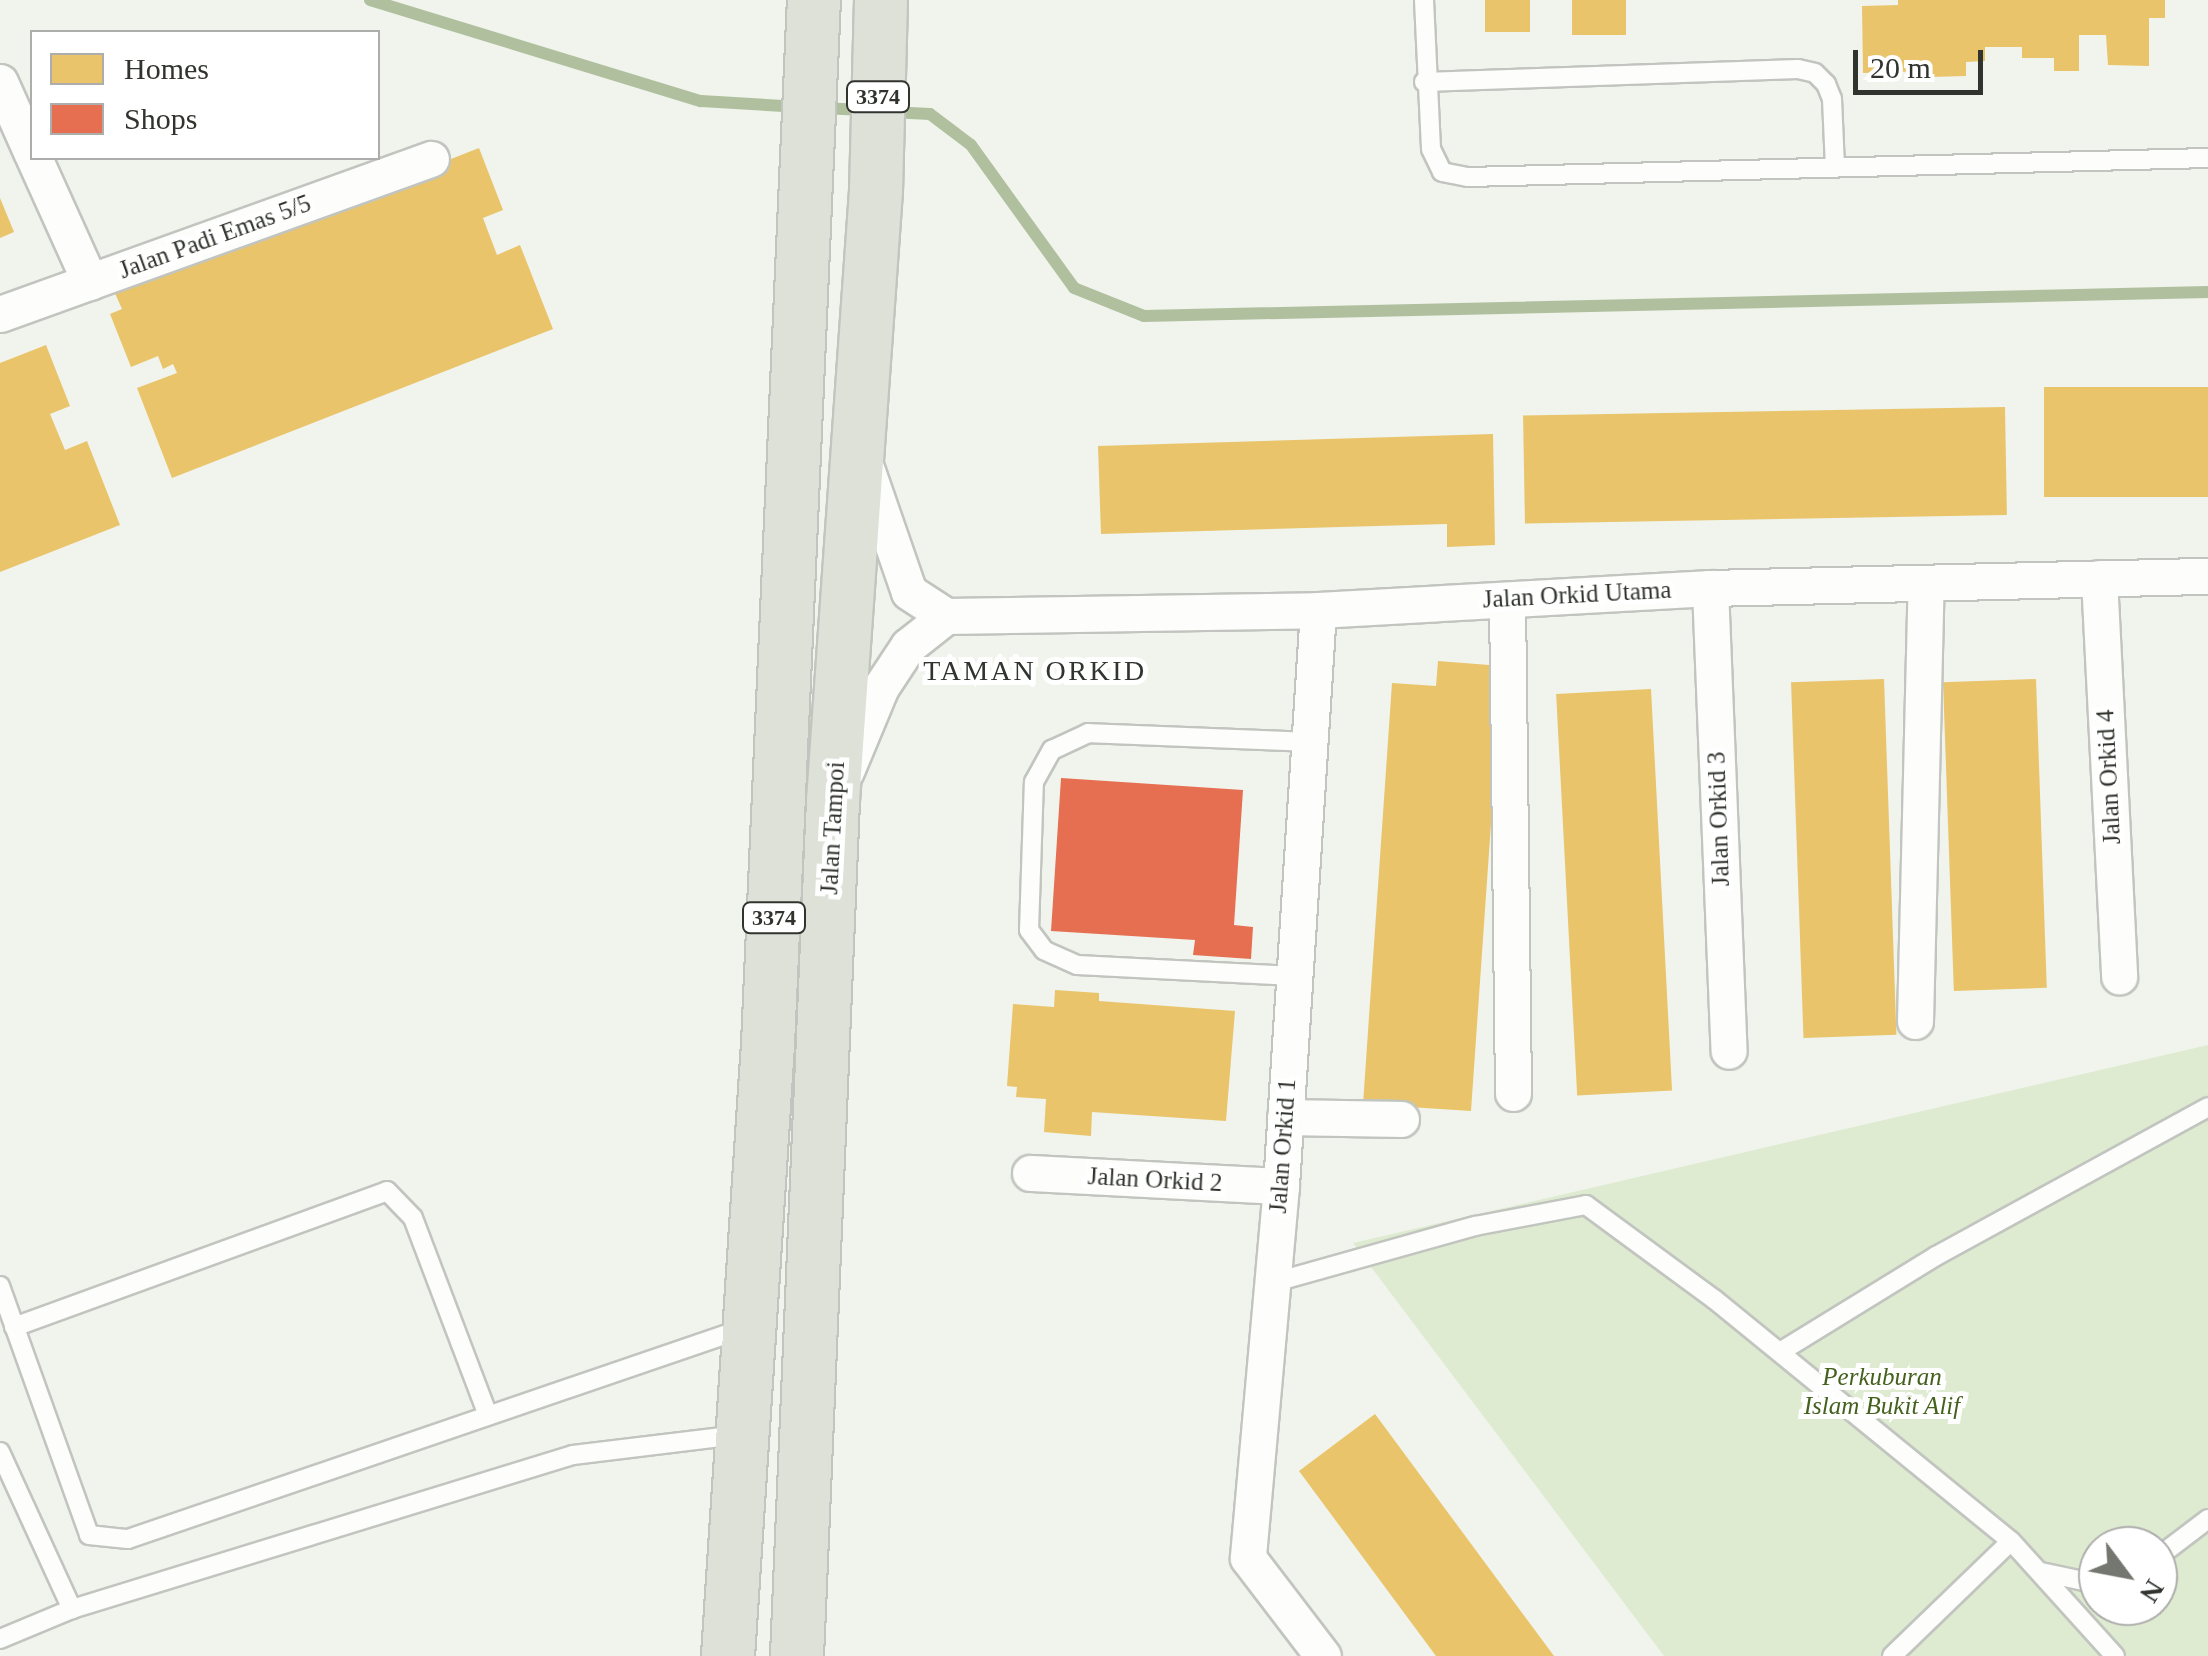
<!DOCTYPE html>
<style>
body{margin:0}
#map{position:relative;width:2208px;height:1656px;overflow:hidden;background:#f0f4ec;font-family:Georgia,serif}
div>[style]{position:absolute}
.green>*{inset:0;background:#deebd1}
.homes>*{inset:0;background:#e9c46a;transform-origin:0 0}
.shops>*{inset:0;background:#e76f51}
.stream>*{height:12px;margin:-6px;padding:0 6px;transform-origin:6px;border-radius:6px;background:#b0c09e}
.roads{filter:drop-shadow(2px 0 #c2c5bf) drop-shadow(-2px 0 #c2c5bf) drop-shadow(0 2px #c2c5bf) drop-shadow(0 -2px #c2c5bf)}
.lane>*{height:18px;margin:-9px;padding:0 9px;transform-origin:9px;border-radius:9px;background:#fdfdfc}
.street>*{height:35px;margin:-17.5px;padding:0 17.5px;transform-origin:17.5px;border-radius:17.5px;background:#fdfdfc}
.primary>*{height:52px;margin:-26px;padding:0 26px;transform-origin:26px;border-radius:26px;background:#dde1d8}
span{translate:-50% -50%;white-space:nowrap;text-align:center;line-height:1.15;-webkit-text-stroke:10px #fff;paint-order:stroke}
.shield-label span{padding:2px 8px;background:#fff;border:2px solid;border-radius:8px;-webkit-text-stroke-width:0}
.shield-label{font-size:22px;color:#31342e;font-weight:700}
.street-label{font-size:25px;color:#31342e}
.park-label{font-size:25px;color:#45611e;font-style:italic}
.neighbourhood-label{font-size:28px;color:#31342e;letter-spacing:2.5px}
.legend{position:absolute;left:30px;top:30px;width:350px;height:130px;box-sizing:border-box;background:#fff;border:2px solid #adaeab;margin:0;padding:12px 18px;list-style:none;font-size:30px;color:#31342e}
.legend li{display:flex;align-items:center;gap:20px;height:50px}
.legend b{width:50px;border:2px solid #adaeab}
.north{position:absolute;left:2078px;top:1526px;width:100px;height:100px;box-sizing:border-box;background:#fff;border:2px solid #adaeab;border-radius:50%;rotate:122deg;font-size:28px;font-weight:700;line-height:40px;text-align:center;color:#31342e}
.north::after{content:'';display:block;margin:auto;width:35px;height:45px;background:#747770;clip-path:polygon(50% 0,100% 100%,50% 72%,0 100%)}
.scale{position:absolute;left:1853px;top:50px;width:130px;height:45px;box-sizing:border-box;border:5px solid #31342e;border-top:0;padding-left:12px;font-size:30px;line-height:35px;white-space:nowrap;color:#31342e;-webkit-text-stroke:8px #fff;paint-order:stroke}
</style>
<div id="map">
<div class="green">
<div style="clip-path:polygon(evenodd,2208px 1045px,2208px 1656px,1664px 1656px,1353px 1243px,2208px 1045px,2098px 1546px,2158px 1546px,2158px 1606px,2098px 1606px,2098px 1546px)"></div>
</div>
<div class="homes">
<div style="left:1485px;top:0;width:45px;height:32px"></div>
<div style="left:1572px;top:0;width:54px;height:35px"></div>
<div style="clip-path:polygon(1898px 0,2165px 0,2165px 18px,2149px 18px,2149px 66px,2108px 65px,2106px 35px,2079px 35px,2079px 71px,2054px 71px,2054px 58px,2022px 58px,2022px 47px,1985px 47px,1985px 61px,1966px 62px,1966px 76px,1930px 77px,1929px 71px,1863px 73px,1862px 6px,1898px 5px)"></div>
<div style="clip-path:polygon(479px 148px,503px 210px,483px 218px,497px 255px,520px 245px,553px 329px,172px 478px,137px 388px,177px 373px,173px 364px,163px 369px,158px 356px,131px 367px,110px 314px,122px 309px,114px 291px)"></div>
<div style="clip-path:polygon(0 198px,14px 232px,0 238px)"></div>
<div style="clip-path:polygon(46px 345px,70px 406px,50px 414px,65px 450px,87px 441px,120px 525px,0 572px,0 363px)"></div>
<div style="left:2208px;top:387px;width:110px;height:164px;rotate:90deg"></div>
<div style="left:2005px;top:407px;width:108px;height:482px;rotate:89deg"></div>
<div style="clip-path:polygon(1493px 434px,1495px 545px,1447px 547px,1447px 524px,1101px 534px,1098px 446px)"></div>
<div style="clip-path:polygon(1438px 661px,1502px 666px,1471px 1111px,1363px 1104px,1392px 683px,1436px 686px)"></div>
<div style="left:1884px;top:679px;width:356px;height:93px;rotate:88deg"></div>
<div style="left:2036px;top:679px;width:309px;height:93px;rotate:88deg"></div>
<div style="left:1651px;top:689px;width:402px;height:95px;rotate:87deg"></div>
<div style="clip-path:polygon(1055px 990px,1099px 993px,1099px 1001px,1235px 1011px,1226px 1121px,1092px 1112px,1091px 1136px,1044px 1132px,1046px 1099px,1016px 1097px,1017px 1087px,1007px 1086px,1013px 1004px,1054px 1007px)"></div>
<div style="clip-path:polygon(1375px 1414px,1554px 1656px,1436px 1656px,1299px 1471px)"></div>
</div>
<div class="shops">
<div style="clip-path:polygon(1061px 778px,1243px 790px,1234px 925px,1253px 927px,1251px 959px,1193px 955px,1195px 940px,1051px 931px)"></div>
</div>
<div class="stream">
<div style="left:370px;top:0;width:346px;rotate:17deg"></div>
<div style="left:701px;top:101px;width:99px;rotate:3.5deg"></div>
<div style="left:820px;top:108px;width:45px;rotate:2.5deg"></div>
<div style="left:890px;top:112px;width:40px;rotate:2.9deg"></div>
<div style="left:930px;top:114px;width:51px;rotate:37.1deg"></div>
<div style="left:971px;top:145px;width:176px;rotate:54.2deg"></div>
<div style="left:1074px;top:288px;width:75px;rotate:21.8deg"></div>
<div style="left:1144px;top:316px;width:1064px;rotate:-1.29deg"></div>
</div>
<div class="roads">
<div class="lane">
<div style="left:1424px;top:0;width:149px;rotate:87.3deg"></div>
<div style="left:1431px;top:149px;width:25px;rotate:64deg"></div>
<div style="left:1442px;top:172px;width:26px;rotate:11deg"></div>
<div style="left:1468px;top:177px;width:740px;rotate:-1.47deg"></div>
<div style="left:1424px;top:82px;width:374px;rotate:-2deg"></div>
<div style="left:1798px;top:69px;width:17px;rotate:13deg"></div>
<div style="left:1815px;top:73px;width:16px;rotate:45deg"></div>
<div style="left:1826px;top:84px;width:16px;rotate:68deg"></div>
<div style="left:1832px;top:99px;width:68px;rotate:87.5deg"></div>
<div style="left:1294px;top:976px;width:217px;rotate:-177.1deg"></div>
<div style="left:1077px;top:965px;width:36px;rotate:-156deg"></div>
<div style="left:1044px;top:950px;width:25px;rotate:-127deg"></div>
<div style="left:1029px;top:930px;width:148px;rotate:-88.1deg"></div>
<div style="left:1034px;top:782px;width:37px;rotate:-61deg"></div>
<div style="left:1052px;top:750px;width:40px;rotate:-25deg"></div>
<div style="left:1088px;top:733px;width:221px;rotate:2.3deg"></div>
<div style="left:1272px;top:1283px;width:211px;rotate:-15.7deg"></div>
<div style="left:1475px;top:1226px;width:113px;rotate:-10.7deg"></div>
<div style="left:1586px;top:1205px;width:159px;rotate:36.3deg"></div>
<div style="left:1714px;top:1299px;width:383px;rotate:39.2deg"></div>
<div style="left:2011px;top:1541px;width:155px;rotate:47.9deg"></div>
<div style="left:0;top:1286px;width:264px;rotate:70.3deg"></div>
<div style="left:89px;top:1535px;width:39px;rotate:6deg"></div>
<div style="left:128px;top:1539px;width:652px;rotate:-18.88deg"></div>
<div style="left:14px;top:1327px;width:397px;rotate:-20deg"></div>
<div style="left:387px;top:1191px;width:37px;rotate:46deg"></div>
<div style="left:413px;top:1218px;width:211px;rotate:69.2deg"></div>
<div style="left:1780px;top:1352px;width:183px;rotate:-31.6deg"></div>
<div style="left:1936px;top:1256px;width:310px;rotate:-28.7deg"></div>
<div style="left:0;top:1452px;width:173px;rotate:65.4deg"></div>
<div style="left:2158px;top:1557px;width:63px;rotate:-37.2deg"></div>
<div style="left:2041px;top:1572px;width:58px;rotate:11.9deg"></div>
<div style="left:0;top:1639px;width:78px;rotate:-22.6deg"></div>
<div style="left:72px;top:1609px;width:524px;rotate:-17.09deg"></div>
<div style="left:573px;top:1455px;width:167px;rotate:-6.9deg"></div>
<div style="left:1892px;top:1656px;width:165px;rotate:-44deg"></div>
</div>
<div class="street">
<div style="left:0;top:82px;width:79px;rotate:66deg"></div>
<div style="left:34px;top:158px;width:136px;rotate:65.7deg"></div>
<div style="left:0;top:314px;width:458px;rotate:-19.8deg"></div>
<div style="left:865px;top:465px;width:134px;rotate:70.9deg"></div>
<div style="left:909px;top:592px;width:44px;rotate:33deg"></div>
<div style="left:946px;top:616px;width:372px;rotate:-0.9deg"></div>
<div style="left:1318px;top:610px;width:393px;rotate:-3.2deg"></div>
<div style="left:1710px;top:588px;width:498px;rotate:-1.4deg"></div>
<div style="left:2099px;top:578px;width:399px;rotate:87.1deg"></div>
<div style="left:1710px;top:588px;width:463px;rotate:87.7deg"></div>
<div style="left:1507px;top:600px;width:493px;rotate:89.3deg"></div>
<div style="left:1318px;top:610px;width:577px;rotate:93.68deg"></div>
<div style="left:1281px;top:1186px;width:373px;rotate:95.1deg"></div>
<div style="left:1248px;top:1558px;width:123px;rotate:52.6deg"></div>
<div style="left:846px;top:771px;width:91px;rotate:-67.4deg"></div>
<div style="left:881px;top:687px;width:49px;rotate:-56.6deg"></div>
<div style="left:908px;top:646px;width:48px;rotate:-38.3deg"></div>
<div style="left:1915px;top:1021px;width:438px;rotate:-88.6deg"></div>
<div style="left:1285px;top:1117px;width:116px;rotate:1deg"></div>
<div style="left:1030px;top:1173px;width:251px;rotate:3deg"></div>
</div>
<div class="primary">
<div style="left:728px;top:1656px;width:613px;rotate:-86.26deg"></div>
<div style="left:768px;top:1044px;width:1045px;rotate:-87.48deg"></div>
<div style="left:797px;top:1656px;width:856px;rotate:-87.59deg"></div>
<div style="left:833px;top:801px;width:612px;rotate:-85.97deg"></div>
<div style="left:876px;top:191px;width:191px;rotate:-88.5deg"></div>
</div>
</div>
<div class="shield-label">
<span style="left:878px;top:97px">3374</span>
<span style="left:774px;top:918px">3374</span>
</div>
<div class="street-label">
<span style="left:215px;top:237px;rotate:-20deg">Jalan Padi Emas 5/5</span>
<span style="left:1577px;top:595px;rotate:-3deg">Jalan Orkid Utama</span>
<span style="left:2109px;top:777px;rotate:-93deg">Jalan Orkid 4</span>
<span style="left:1719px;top:819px;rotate:-92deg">Jalan Orkid 3</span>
<span style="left:833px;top:828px;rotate:-87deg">Jalan Tampoi</span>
<span style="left:1283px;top:1146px;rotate:-86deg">Jalan Orkid 1</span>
<span style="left:1155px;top:1180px;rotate:3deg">Jalan Orkid 2</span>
</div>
<div class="park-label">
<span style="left:1882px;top:1392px">Perkuburan<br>Islam Bukit Alif</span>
</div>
<div class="neighbourhood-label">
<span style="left:1035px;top:671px">TAMAN ORKID</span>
</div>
<ul class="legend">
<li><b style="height:28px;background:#e9c46a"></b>Homes</li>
<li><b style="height:28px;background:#e76f51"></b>Shops</li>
</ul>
<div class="north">N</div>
<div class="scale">20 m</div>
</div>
